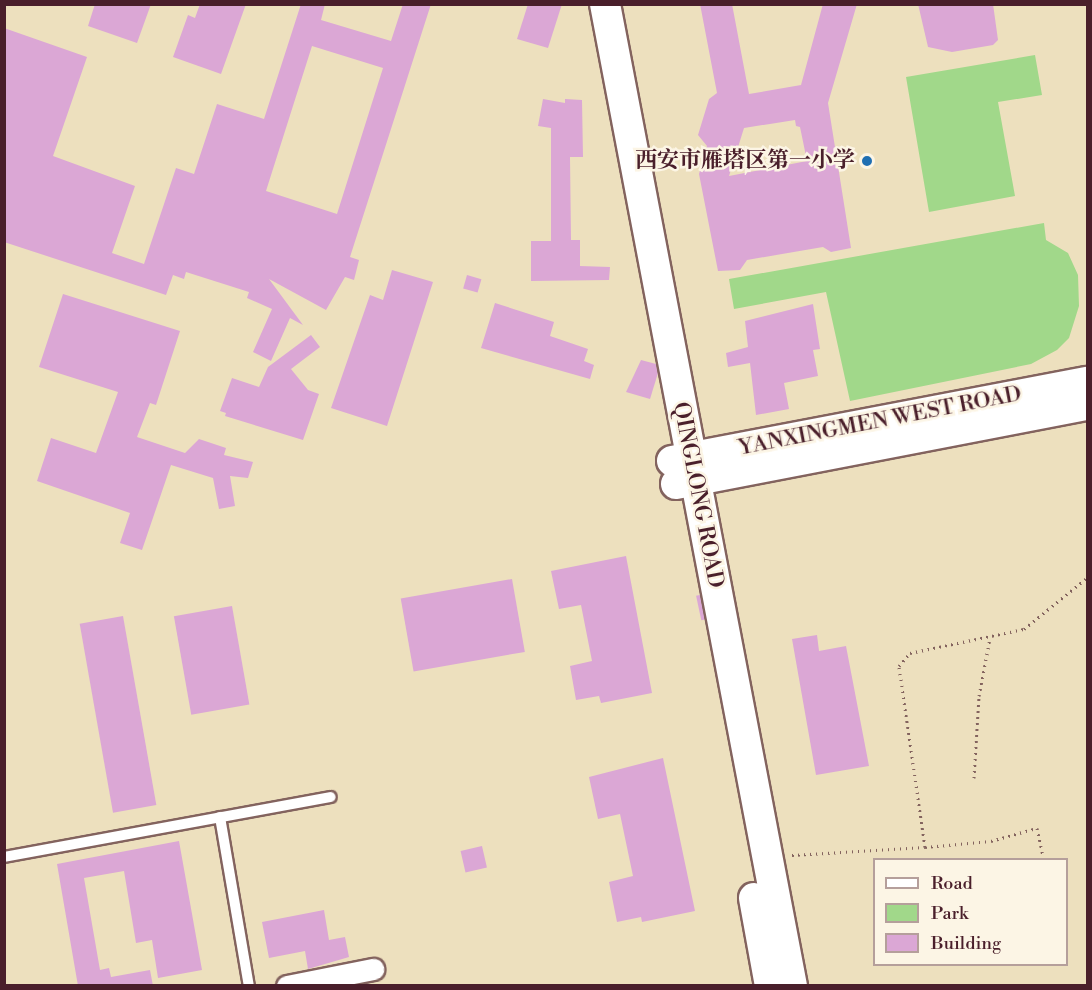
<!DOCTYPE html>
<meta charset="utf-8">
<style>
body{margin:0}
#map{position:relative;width:1092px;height:990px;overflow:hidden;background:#ede0be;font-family:"Libre Bodoni","Noto Serif SC",serif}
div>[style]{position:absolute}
.green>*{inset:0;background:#a1d88a}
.building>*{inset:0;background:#dba7d5;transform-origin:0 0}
.path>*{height:3px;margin-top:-1.5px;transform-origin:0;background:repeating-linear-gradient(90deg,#83635e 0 1.5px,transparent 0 6px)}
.roads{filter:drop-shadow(2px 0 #83635e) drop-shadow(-2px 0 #83635e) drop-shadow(0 2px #83635e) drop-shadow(0 -2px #83635e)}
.lane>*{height:10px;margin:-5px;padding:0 5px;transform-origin:5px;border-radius:5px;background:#fff}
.street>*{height:21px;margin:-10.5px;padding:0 10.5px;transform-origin:10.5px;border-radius:10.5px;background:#fff}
.secondary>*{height:30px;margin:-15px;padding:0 15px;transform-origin:15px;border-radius:15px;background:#fff}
.dots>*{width:16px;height:16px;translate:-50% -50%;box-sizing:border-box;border:3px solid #fcf5e5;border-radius:50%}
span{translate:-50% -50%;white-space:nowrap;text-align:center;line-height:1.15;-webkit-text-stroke:5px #fcf5e5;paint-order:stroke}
.poi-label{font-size:22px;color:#4a1f2b;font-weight:700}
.right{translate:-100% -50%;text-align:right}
.street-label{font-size:22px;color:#4a1f2b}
.frame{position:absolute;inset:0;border:6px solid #4a1f2b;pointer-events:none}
.legend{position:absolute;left:873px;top:858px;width:195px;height:108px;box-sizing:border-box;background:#fcf5e5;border:2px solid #b59f9b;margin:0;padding:8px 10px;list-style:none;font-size:18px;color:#4a1f2b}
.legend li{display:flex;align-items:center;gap:12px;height:30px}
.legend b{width:30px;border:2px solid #b59f9b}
</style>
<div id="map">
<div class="green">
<div style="clip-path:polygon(1035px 55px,1042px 95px,998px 102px,1015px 196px,929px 212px,906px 77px)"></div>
<div style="clip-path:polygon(1044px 223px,1046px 240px,1068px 253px,1078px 275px,1079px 306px,1069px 338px,1057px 350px,1031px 364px,850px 401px,826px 292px,734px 309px,729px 279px)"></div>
</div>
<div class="building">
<div style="clip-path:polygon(95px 4px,151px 4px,137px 43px,88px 26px)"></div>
<div style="clip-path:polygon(200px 4px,246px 4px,221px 74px,173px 57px,188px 15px,195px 18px)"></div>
<div style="clip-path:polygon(evenodd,301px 4px,325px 4px,321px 20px,391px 41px,403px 4px,431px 4px,350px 257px,359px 260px,354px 280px,345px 277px,326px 310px,269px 279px,303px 325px,290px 318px,271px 361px,253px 352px,272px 309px,247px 298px,249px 292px,186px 272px,184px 279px,173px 275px,166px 295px,4px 242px,4px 28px,87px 57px,53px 156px,135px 186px,112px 253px,144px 264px,176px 168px,194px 174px,217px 104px,264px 119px,301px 4px,312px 46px,383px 68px,337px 214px,266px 191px,312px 46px)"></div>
<div style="clip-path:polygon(528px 4px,562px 4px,548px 48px,517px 39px)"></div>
<div style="clip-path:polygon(evenodd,700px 4px,732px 4px,749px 94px,801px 85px,823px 4px,857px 4px,828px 103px,851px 248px,831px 252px,823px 247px,747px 260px,740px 270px,718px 271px,699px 174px,707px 146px,698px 135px,709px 99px,717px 93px,700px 4px,795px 120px,796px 126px,800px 127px,807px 161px,729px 176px,744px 128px,795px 120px)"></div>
<div style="clip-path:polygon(918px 4px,993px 4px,998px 40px,993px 45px,952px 52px,928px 47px)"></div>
<div style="clip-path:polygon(543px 99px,565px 103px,565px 99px,582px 100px,583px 157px,570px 157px,571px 240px,580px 240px,580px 266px,610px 267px,609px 280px,531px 281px,531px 241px,551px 241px,551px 128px,538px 126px)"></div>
<div style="clip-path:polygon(392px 270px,433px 282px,387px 426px,331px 408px,370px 295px,383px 300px)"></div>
<div style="left:467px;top:275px;width:15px;height:14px;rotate:16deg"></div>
<div style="clip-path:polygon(63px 294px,180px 331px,156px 405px,150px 403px,137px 437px,185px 453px,199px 439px,226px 448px,224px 455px,253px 462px,248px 478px,230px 476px,235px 506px,219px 509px,213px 478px,171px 465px,142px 550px,120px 543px,130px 513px,37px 481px,51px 438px,96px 453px,118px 392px,39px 367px)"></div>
<div style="clip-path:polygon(495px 303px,554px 322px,550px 336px,588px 349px,584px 361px,594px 365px,590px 379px,481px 348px)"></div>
<div style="clip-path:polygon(813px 304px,820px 349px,813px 350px,818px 376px,784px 383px,789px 409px,756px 415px,750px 363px,728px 367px,726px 353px,748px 347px,745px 321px)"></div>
<div style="clip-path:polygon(311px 335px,320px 347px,291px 369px,308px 390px,319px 394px,303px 440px,225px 416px,226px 413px,220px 411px,232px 378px,259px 387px,268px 367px)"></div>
<div style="clip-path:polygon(641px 360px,656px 364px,658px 373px,650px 399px,626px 392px)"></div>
<div style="clip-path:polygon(626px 556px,652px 693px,601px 703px,599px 696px,576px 700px,570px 666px,592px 661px,581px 605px,559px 609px,551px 571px)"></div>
<div style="left:512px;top:579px;width:74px;height:113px;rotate:80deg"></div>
<div style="left:700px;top:595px;width:25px;height:4px;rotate:78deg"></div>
<div style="left:232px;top:606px;width:100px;height:59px;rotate:80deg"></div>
<div style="left:123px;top:616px;width:192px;height:44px;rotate:80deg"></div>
<div style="clip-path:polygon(817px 635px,819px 651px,846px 646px,869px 766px,816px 775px,792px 639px)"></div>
<div style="clip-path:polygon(663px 758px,695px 911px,642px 922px,641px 917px,617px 922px,609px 882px,633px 876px,620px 814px,598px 819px,589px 777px)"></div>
<div style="clip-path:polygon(179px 841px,202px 970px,158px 978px,152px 940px,136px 943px,124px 871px,84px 878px,100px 970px,109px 968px,111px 977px,150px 970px,153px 986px,78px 986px,57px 864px)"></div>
<div style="left:482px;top:846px;width:22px;height:22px;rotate:77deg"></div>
<div style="clip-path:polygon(324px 910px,329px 940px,345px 937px,349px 957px,308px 969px,305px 951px,269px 958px,262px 922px)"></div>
</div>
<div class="path">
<div style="left:974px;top:778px;width:82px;rotate:-86.5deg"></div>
<div style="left:979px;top:696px;width:59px;rotate:-79.3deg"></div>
<div style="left:925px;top:847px;width:66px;rotate:-5.2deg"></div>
<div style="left:991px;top:841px;width:48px;rotate:-15.8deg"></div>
<div style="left:1037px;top:828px;width:33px;rotate:78deg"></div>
<div style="left:792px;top:855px;width:133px;rotate:-3.4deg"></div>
<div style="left:925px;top:847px;width:183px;rotate:-98.2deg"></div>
<div style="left:899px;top:666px;width:17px;rotate:-50deg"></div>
<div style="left:910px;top:653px;width:116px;rotate:-11.9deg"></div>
<div style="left:1024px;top:629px;width:82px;rotate:-39.1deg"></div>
</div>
<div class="roads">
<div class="lane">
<div style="left:220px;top:817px;width:171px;rotate:80.3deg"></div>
<div style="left:4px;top:857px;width:332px;rotate:-10.4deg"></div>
</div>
<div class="street">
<div style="left:287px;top:986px;width:88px;rotate:-11.2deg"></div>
</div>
<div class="secondary">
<div style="left:605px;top:4px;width:1000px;rotate:79.22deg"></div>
<div style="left:672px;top:461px;width:423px;rotate:-10.8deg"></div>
<div style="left:676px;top:484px;width:420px;rotate:-10.9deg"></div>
<div style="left:754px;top:898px;width:89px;rotate:79.7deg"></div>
</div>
</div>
<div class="dots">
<div style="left:867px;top:161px;background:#1f6fb2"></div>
</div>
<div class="poi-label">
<span class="right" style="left:855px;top:161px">西安市雁塔区第一小学</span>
</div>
<div class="street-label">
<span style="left:880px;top:421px;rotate:-11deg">YANXINGMEN WEST ROAD</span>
<span style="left:698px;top:495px;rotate:79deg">QINGLONG ROAD</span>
</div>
<div class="frame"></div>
<ul class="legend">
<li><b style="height:8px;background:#fff"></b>Road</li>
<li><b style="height:16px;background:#a1d88a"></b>Park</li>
<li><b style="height:16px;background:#dba7d5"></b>Building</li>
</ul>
</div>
